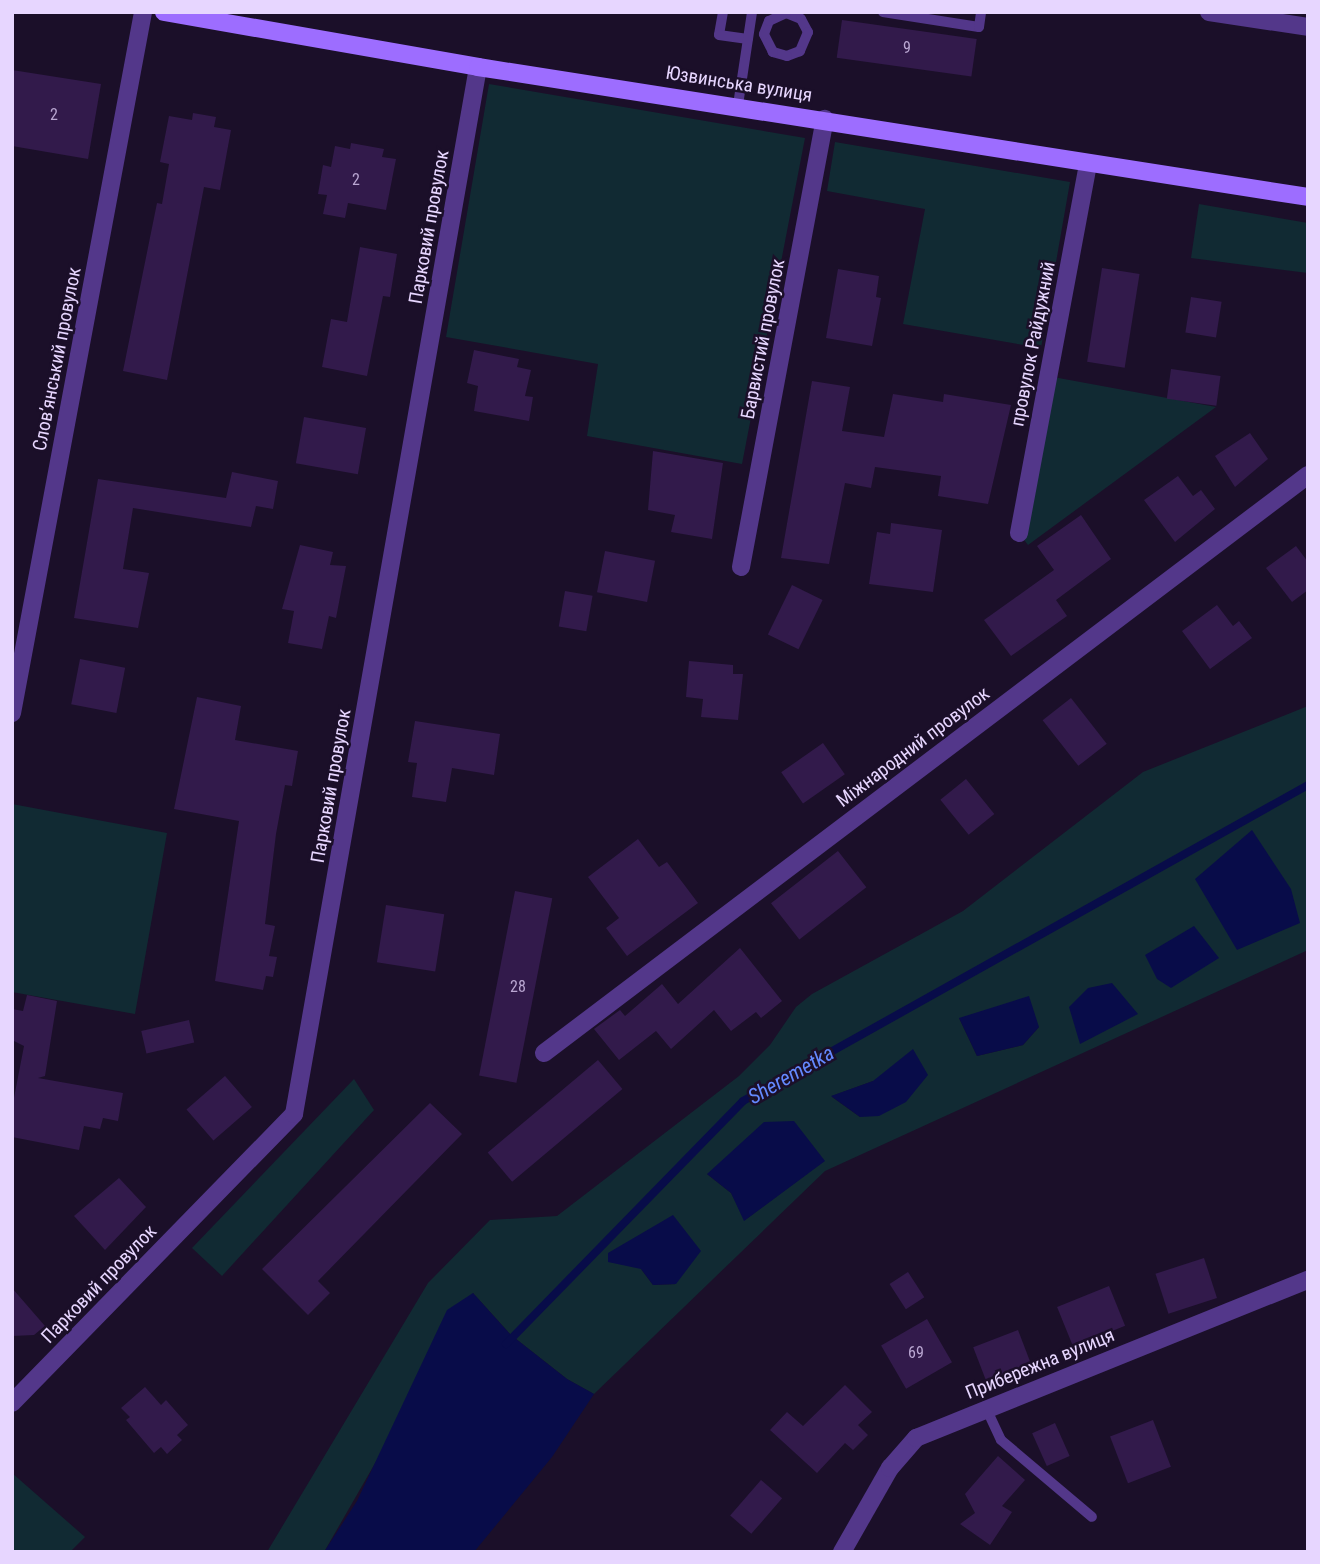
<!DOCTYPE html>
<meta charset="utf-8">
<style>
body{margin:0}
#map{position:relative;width:1320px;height:1564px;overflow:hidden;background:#1b0f29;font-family:"Roboto Condensed",sans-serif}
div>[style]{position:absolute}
.green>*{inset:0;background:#112a33}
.water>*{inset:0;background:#080c49}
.stream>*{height:8px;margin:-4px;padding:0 4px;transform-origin:4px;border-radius:4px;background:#080c49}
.building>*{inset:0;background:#321a4b;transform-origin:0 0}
.service>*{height:10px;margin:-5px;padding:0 5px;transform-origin:5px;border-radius:5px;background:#53378a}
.minor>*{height:18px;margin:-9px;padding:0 9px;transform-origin:9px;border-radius:9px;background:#53378a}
.secondary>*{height:18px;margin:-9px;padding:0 9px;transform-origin:9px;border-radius:9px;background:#9d6dff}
span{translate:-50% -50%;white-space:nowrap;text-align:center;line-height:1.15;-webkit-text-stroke:5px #1b0f29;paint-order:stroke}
.number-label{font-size:16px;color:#baa7d2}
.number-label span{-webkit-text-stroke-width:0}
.street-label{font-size:19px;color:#e7d6ff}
.water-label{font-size:21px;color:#6489ff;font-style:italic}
.frame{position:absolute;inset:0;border:14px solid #e7d6ff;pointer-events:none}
</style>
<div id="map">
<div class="green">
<div style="clip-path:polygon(489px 84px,805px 138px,742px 464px,587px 436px,598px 364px,446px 337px)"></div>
<div style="clip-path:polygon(835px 142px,1070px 182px,1041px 348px,903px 324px,925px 209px,827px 191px)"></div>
<div style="clip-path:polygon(1199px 204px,1308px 223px,1308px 273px,1191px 258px)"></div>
<div style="clip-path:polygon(1048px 376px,1064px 379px,1216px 407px,1028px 545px,1019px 533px)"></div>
<div style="clip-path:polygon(evenodd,1308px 706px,1308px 950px,825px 1171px,594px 1394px,567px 1379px,511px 1335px,473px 1293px,324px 1552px,267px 1552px,428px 1283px,490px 1220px,557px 1216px,739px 1076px,770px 1045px,796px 1007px,812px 994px,963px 911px,1143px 772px,1308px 706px,959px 1018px,1039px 1027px,1023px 1045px,977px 1056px,959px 1018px,1308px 706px,873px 1081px,860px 1117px,832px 1097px,832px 1096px,873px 1081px,1308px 706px,824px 1161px,745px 1220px,731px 1193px,707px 1174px,824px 1161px,1308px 706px,641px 1269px,676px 1284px,653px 1285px,641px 1269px)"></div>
<div style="clip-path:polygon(12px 804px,167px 833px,135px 1014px,12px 992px)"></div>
<div style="clip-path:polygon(354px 1079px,374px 1110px,222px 1276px,192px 1248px)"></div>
<div style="clip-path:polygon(12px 1473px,85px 1537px,70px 1552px,12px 1552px)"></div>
</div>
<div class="water">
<div style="clip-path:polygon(1252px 830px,1291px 889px,1300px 923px,1237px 950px,1195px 879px)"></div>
<div style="clip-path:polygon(1194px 926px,1219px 958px,1171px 988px,1157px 979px,1145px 955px)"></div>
<div style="clip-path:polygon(1112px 983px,1138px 1014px,1080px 1044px,1069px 1007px,1088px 988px)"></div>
<div style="clip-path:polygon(1029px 996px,1039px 1027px,1023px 1045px,977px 1056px,959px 1018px)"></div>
<div style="clip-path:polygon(913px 1049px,928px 1075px,906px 1102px,879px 1116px,860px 1117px,831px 1096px,873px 1081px)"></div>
<div style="clip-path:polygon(794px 1121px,825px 1161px,744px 1221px,731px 1193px,707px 1174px,764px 1122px)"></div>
<div style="clip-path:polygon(673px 1215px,701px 1251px,676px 1284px,653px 1285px,641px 1269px,608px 1262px,608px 1253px)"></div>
<div style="clip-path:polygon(473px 1293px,511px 1335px,567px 1379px,594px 1394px,552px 1457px,474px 1552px,324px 1552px,357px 1501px,447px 1310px)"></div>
</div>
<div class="stream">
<div style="left:506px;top:1344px;width:339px;rotate:-45.7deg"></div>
<div style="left:743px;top:1101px;width:647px;rotate:-29.22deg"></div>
</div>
<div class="building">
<div style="left:842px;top:20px;width:136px;height:38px;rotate:8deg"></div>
<div style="clip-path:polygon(12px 70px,101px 84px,88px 159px,12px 146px)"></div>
<div style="clip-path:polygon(193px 113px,216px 117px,214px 127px,231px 130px,220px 190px,204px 187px,167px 380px,123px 371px,157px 203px,162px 204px,169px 164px,160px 162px,169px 116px,192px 120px)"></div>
<div style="clip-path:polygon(351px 143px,384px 149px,382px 157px,396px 159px,386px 210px,348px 203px,345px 218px,323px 214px,327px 195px,318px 194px,323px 165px,331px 167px,335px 146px,350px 149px)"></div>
<div style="clip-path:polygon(360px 247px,397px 254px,390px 297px,383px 296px,367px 376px,322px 367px,331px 319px,347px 322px)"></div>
<div style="left:1102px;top:268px;width:38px;height:95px;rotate:9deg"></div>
<div style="clip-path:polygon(838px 269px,879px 276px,876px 297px,881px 298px,872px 346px,826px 338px)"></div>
<div style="left:1191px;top:297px;width:31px;height:36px;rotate:9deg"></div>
<div style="clip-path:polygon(474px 350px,519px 359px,517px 367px,531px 370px,525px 396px,533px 397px,529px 421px,474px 411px,478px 386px,467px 383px)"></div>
<div style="left:1171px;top:369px;width:50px;height:30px;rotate:8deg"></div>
<div style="clip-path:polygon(812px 381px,850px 387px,842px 431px,884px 437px,893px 394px,943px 402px,944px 394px,1011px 405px,988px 504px,938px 496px,941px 476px,875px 467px,871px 488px,845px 483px,829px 564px,781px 558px)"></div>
<div style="left:304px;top:417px;width:63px;height:47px;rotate:10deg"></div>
<div style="clip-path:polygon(1250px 433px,1268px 459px,1235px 487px,1215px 456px)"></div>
<div style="clip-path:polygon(653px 451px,723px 463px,712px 539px,671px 532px,675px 515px,648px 510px)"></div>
<div style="clip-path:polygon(232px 472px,278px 481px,273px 509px,256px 506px,251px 527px,133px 508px,123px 569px,149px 573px,138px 628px,74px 618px,98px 479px,226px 498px)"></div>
<div style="clip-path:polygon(1178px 476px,1193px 496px,1201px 490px,1215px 509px,1175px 542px,1144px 500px)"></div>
<div style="clip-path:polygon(1081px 515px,1111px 559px,1056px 600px,1067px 616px,1011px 656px,984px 620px,1054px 570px,1037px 546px)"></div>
<div style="clip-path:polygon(891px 523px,942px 530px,933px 592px,869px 584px,877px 532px,890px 534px)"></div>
<div style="clip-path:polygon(300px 545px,333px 552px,330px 565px,346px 566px,336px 618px,329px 616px,322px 649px,288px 643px,294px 611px,282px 609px)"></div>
<div style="clip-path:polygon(1296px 546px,1308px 562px,1308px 590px,1292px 602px,1266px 568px)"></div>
<div style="left:605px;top:551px;width:51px;height:42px;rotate:11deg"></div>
<div style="left:792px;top:585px;width:34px;height:55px;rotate:26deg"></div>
<div style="left:565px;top:591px;width:28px;height:36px;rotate:10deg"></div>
<div style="clip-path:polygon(1217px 605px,1233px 626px,1239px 621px,1252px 638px,1210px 669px,1182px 631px)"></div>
<div style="left:80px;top:659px;width:46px;height:46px;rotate:11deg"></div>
<div style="clip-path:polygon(689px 661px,733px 665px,733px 674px,743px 674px,738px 720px,701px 717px,703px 699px,686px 697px)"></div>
<div style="clip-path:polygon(197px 697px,241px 706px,235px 740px,298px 751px,292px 786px,285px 785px,276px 834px,265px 924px,275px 926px,269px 956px,277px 957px,273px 977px,266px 976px,263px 990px,215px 981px,239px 821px,174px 809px)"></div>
<div style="left:1071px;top:698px;width:58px;height:36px;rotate:52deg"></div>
<div style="clip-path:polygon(415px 721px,500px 734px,494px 775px,452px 768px,446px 802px,412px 797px,417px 763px,408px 762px)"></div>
<div style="left:823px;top:743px;width:38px;height:51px;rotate:55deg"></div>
<div style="left:966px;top:779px;width:45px;height:33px;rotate:51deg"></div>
<div style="clip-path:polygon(638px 839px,659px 867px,667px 862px,698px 903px,627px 956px,606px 928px,619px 918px,588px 877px)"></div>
<div style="left:838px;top:851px;width:46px;height:85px;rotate:52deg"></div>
<div style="left:515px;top:891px;width:38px;height:188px;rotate:11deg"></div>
<div style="left:386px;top:905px;width:59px;height:58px;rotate:9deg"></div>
<div style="clip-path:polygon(740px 948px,782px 1001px,761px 1018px,756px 1012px,731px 1031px,714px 1010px,671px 1049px,656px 1031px,619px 1060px,594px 1029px,620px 1010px,625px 1016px,662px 984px,678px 1004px)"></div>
<div style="clip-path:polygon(27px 995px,57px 1001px,45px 1076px,38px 1078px,123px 1093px,118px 1121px,103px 1118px,100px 1129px,84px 1126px,79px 1150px,12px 1137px,12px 1108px,24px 1046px,12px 1040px,12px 1009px,23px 1011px)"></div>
<div style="left:189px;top:1020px;width:23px;height:49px;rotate:77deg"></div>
<div style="left:598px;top:1060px;width:38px;height:144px;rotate:50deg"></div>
<div style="left:225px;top:1076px;width:41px;height:51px;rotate:49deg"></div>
<div style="clip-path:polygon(430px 1103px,462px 1134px,318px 1281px,330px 1293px,308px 1315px,262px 1269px)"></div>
<div style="clip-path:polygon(119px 1178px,146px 1207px,105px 1250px,74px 1216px)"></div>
<div style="left:1204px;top:1258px;width:42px;height:51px;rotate:72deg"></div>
<div style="left:908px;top:1272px;width:30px;height:22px;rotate:57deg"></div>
<div style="left:1109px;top:1286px;width:43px;height:56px;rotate:68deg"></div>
<div style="clip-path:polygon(12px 1288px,45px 1326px,34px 1335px,12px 1336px)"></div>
<div style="left:927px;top:1319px;width:50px;height:53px;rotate:60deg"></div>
<div style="left:1018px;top:1330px;width:39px;height:48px;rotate:69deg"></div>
<div style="clip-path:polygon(845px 1385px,872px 1412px,858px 1425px,868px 1435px,853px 1450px,845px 1443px,817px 1473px,770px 1430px,787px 1412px,803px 1426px)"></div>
<div style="clip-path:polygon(145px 1387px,161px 1405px,166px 1400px,188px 1425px,177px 1435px,182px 1440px,167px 1454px,161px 1447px,154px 1453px,126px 1420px,130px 1417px,121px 1408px)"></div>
<div style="left:1153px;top:1420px;width:50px;height:46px;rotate:69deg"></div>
<div style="left:1055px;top:1423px;width:36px;height:25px;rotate:66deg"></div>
<div style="clip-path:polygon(998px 1456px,1025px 1480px,1002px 1506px,1012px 1512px,990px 1545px,960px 1524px,975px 1513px,965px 1494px)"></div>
<div style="left:761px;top:1480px;width:28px;height:47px;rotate:41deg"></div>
</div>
<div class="service">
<div style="left:723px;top:12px;width:23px;rotate:100deg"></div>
<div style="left:719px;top:35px;width:29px;rotate:8deg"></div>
<div style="left:784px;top:12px;width:18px;rotate:22deg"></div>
<div style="left:801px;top:19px;width:15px;rotate:62deg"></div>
<div style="left:808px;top:32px;width:21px;rotate:113deg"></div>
<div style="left:800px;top:51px;width:14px;rotate:159deg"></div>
<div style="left:787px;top:56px;width:15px;rotate:-164deg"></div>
<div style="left:773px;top:52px;width:20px;rotate:-117deg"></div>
<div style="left:764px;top:34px;width:14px;rotate:-69deg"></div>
<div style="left:769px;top:21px;width:19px;rotate:-25deg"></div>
<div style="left:883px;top:12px;width:97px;rotate:8.9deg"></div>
<div style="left:979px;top:27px;width:15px;rotate:-82deg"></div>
<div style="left:738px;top:105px;width:94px;rotate:-81.4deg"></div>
<div style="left:986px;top:1408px;width:35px;rotate:65deg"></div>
<div style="left:1001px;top:1440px;width:119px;rotate:40.2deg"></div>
</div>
<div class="minor">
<div style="left:1209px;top:12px;width:100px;rotate:8.6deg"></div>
<div style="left:1019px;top:533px;width:376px;rotate:-79.4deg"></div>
<div style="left:741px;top:567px;width:456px;rotate:-79.4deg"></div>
<div style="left:12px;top:713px;width:713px;rotate:-79.41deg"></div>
<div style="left:544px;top:1053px;width:958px;rotate:-37.11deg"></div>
<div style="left:12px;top:1403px;width:404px;rotate:-45.7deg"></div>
<div style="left:294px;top:1114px;width:1063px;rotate:-80.03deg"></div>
<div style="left:842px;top:1552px;width:97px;rotate:-60.3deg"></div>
<div style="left:890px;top:1468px;width:40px;rotate:-49deg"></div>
<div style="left:916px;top:1438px;width:423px;rotate:-22deg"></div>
</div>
<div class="secondary">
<div style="left:164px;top:12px;width:319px;rotate:9.9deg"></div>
<div style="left:478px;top:67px;width:840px;rotate:8.9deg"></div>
</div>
<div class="number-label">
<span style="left:907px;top:48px">9</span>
<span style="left:54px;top:115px">2</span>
<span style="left:356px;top:180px">2</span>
<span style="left:518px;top:987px">28</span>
<span style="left:916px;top:1353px">69</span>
</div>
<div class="street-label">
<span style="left:739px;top:84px;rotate:9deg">Юзвинська вулиця</span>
<span style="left:429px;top:227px;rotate:-80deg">Парковий провулок</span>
<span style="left:763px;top:339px;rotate:-79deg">Барвистий провулок</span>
<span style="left:1033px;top:344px;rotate:-79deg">провулок Райдужний</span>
<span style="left:57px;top:359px;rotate:-79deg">Словʼянський провулок</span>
<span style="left:913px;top:747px;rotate:-37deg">Міжнародний провулок</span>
<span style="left:331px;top:786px;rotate:-80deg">Парковий провулок</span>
<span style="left:99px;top:1284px;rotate:-46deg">Парковий провулок</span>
<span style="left:1040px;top:1364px;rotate:-22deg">Прибережна вулиця</span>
</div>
<div class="water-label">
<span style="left:791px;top:1075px;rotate:-30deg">Sheremetka</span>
</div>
<div class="frame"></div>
</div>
